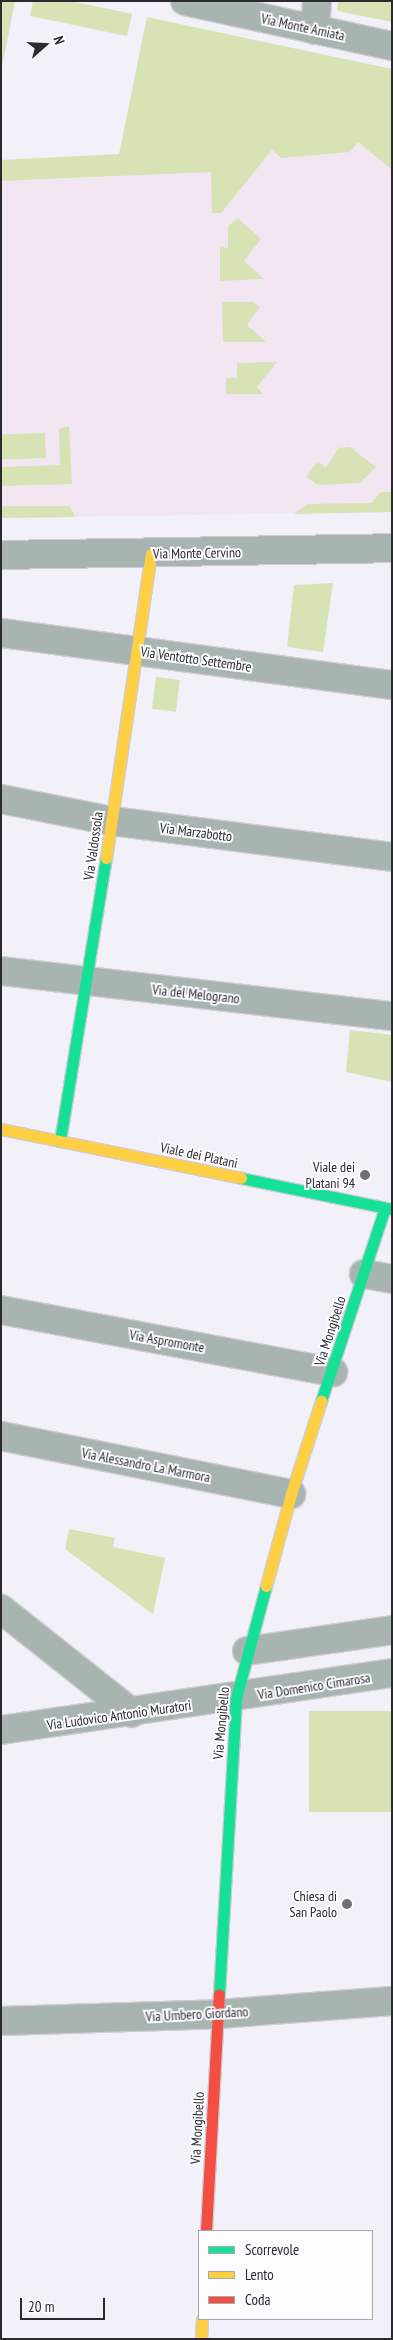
<!DOCTYPE html>
<style>
body{margin:0}
#map{position:relative;width:393px;height:2340px;overflow:hidden;background:#f2f0f8;font-family:"PT Sans Narrow",sans-serif}
div>[style]{position:absolute}
.education>*{inset:0;background:#f2e6f3}
.green>*{inset:0;background:#d7e3b5;transform-origin:0 0}
.roads{filter:drop-shadow(1px 0 #cfcdd3) drop-shadow(-1px 0 #cfcdd3) drop-shadow(0 1px #cfcdd3) drop-shadow(0 -1px #cfcdd3)}
.street>*{height:28px;margin:-14px;padding:0 14px;transform-origin:14px;border-radius:14px;background:#a8b4b0}
.fast>*{height:11px;margin:-5.5px;padding:0 5.5px;transform-origin:5.5px;border-radius:5.5px;background:#16e098}
.slow>*{height:11px;margin:-5.5px;padding:0 5.5px;transform-origin:5.5px;border-radius:5.5px;background:#ffcf43}
.jam>*{height:11px;margin:-5.5px;padding:0 5.5px;transform-origin:5.5px;border-radius:5.5px;background:#f24e42}
.dots>*{width:14px;height:14px;translate:-50% -50%;box-sizing:border-box;border:2px solid #fdfcff;border-radius:50%}
span{translate:-50% -50%;white-space:nowrap;text-align:center;line-height:1.15;-webkit-text-stroke:4px #fdfcff;paint-order:stroke}
.street-label{font-size:14px;color:#2b2a2f}
.poi-label{font-size:14px;color:#2b2a2f}
.right{translate:-100% -50%;text-align:right}
.frame{position:absolute;inset:0;border:2px solid #2b2a2f;pointer-events:none}
.legend{position:absolute;left:198px;top:2230px;width:175px;height:90px;box-sizing:border-box;background:#fdfcff;border:1px solid #a9a8ac;margin:0;padding:6px 9px;list-style:none;font-size:15px;color:#2b2a2f}
.legend li{display:flex;align-items:center;gap:10px;height:25px}
.legend b{width:25px;border:1px solid #a9a8ac}
.north{position:absolute;left:20px;top:20px;width:50px;height:50px;-webkit-text-stroke:4px #fdfcff;paint-order:stroke;rotate:71deg;font-size:14px;font-weight:700;line-height:20px;text-align:center;color:#2b2a2f}
.north::after{content:'';display:block;margin:auto;width:18px;height:22px;background:#2b2a2f;clip-path:polygon(50% 0,100% 100%,50% 72%,0 100%)}
.scale{position:absolute;left:20px;top:2298px;width:85px;height:22px;box-sizing:border-box;border:2px solid #2b2a2f;border-top:0;padding-left:6px;font-size:15px;line-height:18px;white-space:nowrap;color:#2b2a2f;-webkit-text-stroke:4px #fdfcff;paint-order:stroke}
</style>
<div id="map">
<div class="education">
<div style="clip-path:polygon(392px 118px,392px 512px,1px 518px,1px 181px,115px 177px)"></div>
</div>
<div class="green">
<div style="clip-path:polygon(1px 1px,15px 1px,1px 72px)"></div>
<div style="clip-path:polygon(33px 1px,71px 1px,132px 14px,127px 36px,30px 16px)"></div>
<div style="clip-path:polygon(338px 1px,392px 1px,392px 22px,337px 11px)"></div>
<div style="clip-path:polygon(147px 17px,392px 69px,392px 170px,358px 142px,350px 152px,281px 158px,272px 150px,221px 213px,212px 213px,211px 172px,1px 181px,1px 160px,119px 154px)"></div>
<div style="clip-path:polygon(238px 218px,261px 239px,244px 261px,264px 279px,220px 281px,220px 247px,228px 248px,228px 226px)"></div>
<div style="clip-path:polygon(222px 302px,253px 302px,260px 307px,247px 325px,266px 342px,223px 342px)"></div>
<div style="clip-path:polygon(277px 362px,257px 387px,263px 394px,226px 394px,226px 378px,237px 378px,237px 363px)"></div>
<div style="clip-path:polygon(69px 426px,72px 484px,1px 486px,1px 467px,60px 465px,59px 429px)"></div>
<div style="left:45px;top:433px;width:25px;height:44px;rotate:88deg"></div>
<div style="clip-path:polygon(350px 447px,376px 467px,360px 483px,318px 485px,306px 477px,318px 461px,326px 468px,338px 448px)"></div>
<div style="clip-path:polygon(381px 492px,392px 492px,392px 512px,294px 514px,308px 504px,371px 503px)"></div>
<div style="clip-path:polygon(1px 506px,70px 506px,75px 517px,1px 518px)"></div>
<div style="clip-path:polygon(333px 583px,323px 652px,287px 647px,294px 585px)"></div>
<div style="left:156px;top:677px;width:24px;height:32px;rotate:7deg"></div>
<div style="clip-path:polygon(350px 1030px,392px 1035px,392px 1082px,346px 1072px)"></div>
<div style="clip-path:polygon(69px 1529px,115px 1538px,113px 1547px,165px 1558px,153px 1614px,65px 1549px)"></div>
<div style="left:392px;top:1711px;width:101px;height:83px;rotate:90deg"></div>
</div>
<div class="roads">
<div class="street">
<div style="left:185px;top:1px;width:212px;rotate:12.3deg"></div>
<div style="left:315px;top:30px;width:29px;rotate:-86deg"></div>
<div style="left:1px;top:555px;width:391px;rotate:-1deg"></div>
<div style="left:1px;top:633px;width:394px;rotate:7.6deg"></div>
<div style="left:1px;top:799px;width:113px;rotate:11.2deg"></div>
<div style="left:112px;top:821px;width:282px;rotate:7.3deg"></div>
<div style="left:1px;top:971px;width:394px;rotate:6.6deg"></div>
<div style="left:364px;top:1274px;width:28px;rotate:10deg"></div>
<div style="left:1px;top:1310px;width:338px;rotate:10.6deg"></div>
<div style="left:1px;top:1436px;width:296px;rotate:11.3deg"></div>
<div style="left:1px;top:1609px;width:167px;rotate:38.4deg"></div>
<div style="left:247px;top:1651px;width:147px;rotate:-8.2deg"></div>
<div style="left:1px;top:1730px;width:395px;rotate:-8.3deg"></div>
<div style="left:1px;top:2021px;width:217px;rotate:-1.8deg"></div>
<div style="left:218px;top:2014px;width:174px;rotate:-4.3deg"></div>
</div>
<div class="fast">
<div style="left:60px;top:1141px;width:287px;rotate:-80.8deg"></div>
<div style="left:241px;top:1178px;width:154px;rotate:11.6deg"></div>
<div style="left:321px;top:1401px;width:203px;rotate:-71.7deg"></div>
<div style="left:219px;top:1994px;width:296px;rotate:-86.7deg"></div>
<div style="left:236px;top:1698px;width:116px;rotate:-75deg"></div>
</div>
<div class="slow">
<div style="left:106px;top:858px;width:307px;rotate:-81.6deg"></div>
<div style="left:1px;top:1129px;width:245px;rotate:11.5deg"></div>
<div style="left:266px;top:1586px;width:95px;rotate:-74.8deg"></div>
<div style="left:291px;top:1494px;width:98px;rotate:-72.1deg"></div>
<div style="left:201px;top:2339px;width:20px;rotate:-87deg"></div>
</div>
<div class="jam">
<div style="left:206px;top:2231px;width:237px;rotate:-86.9deg"></div>
</div>
</div>
<div class="dots">
<div style="left:365px;top:1175px;background:#716f75"></div>
<div style="left:347px;top:1904px;background:#716f75"></div>
</div>
<div class="street-label">
<span style="left:303px;top:27px;rotate:12deg">Via Monte Amiata</span>
<span style="left:197px;top:553px;rotate:-1deg">Via Monte Cervino</span>
<span style="left:196px;top:659px;rotate:8deg">Via Ventotto Settembre</span>
<span style="left:196px;top:832px;rotate:7deg">Via Marzabotto</span>
<span style="left:93px;top:846px;rotate:-82deg">Via Valdossola</span>
<span style="left:196px;top:994px;rotate:6deg">Via del Melograno</span>
<span style="left:199px;top:1155px;rotate:12deg">Viale dei Platani</span>
<span style="left:330px;top:1331px;rotate:-72deg">Via Mongibello</span>
<span style="left:167px;top:1341px;rotate:10deg">Via Aspromonte</span>
<span style="left:146px;top:1465px;rotate:11deg">Via Alessandro La Marmora</span>
<span style="left:314px;top:1686px;rotate:-9deg">Via Domenico Cimarosa</span>
<span style="left:119px;top:1715px;rotate:-8deg">Via Ludovico Antonio Muratori</span>
<span style="left:221px;top:1723px;rotate:-85deg">Via Mongibello</span>
<span style="left:197px;top:2014px;rotate:-3deg">Via Umbero Giordano</span>
<span style="left:197px;top:2128px;rotate:-87deg">Via Mongibello</span>
</div>
<div class="poi-label">
<span class="right" style="left:355px;top:1175px">Viale dei<br>Platani 94</span>
<span class="right" style="left:337px;top:1904px">Chiesa di<br>San Paolo</span>
</div>
<div class="frame"></div>
<ul class="legend">
<li><b style="height:6px;background:#16e098"></b>Scorrevole</li>
<li><b style="height:6px;background:#ffcf43"></b>Lento</li>
<li><b style="height:6px;background:#f24e42"></b>Coda</li>
</ul>
<div class="north">N</div>
<div class="scale">20 m</div>
</div>
